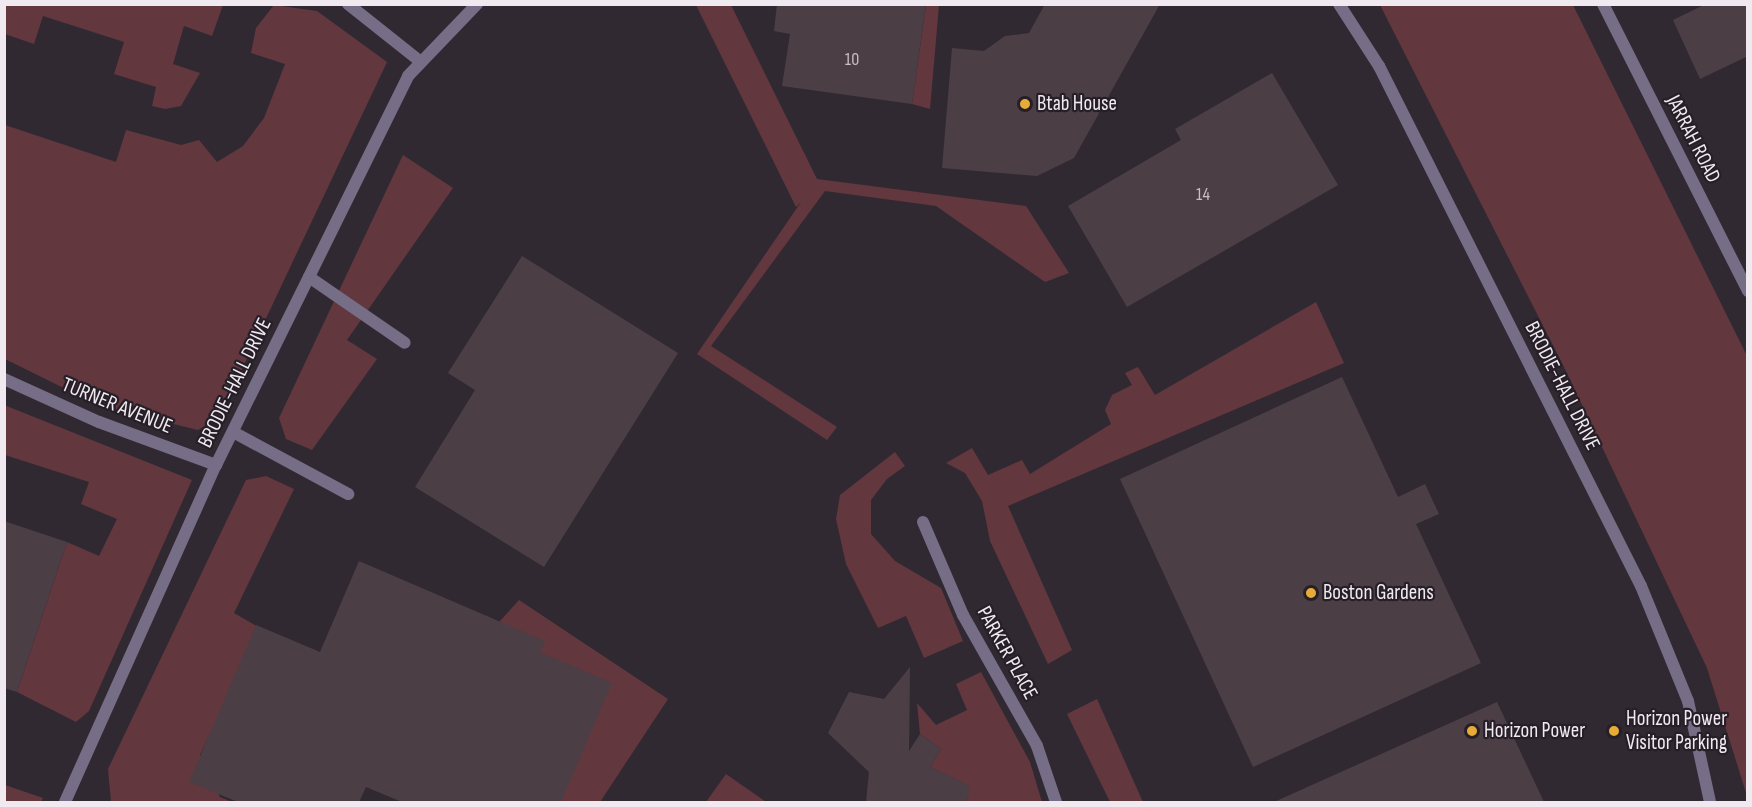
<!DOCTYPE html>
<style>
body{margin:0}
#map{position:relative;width:1752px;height:807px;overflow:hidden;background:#312932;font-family:"Sofia Sans Condensed",sans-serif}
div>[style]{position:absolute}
.green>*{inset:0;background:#62373e}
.building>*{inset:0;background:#4b3f45}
.minor>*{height:12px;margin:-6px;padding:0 6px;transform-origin:6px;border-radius:6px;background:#766d87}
.tertiary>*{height:12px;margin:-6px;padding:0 6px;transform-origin:6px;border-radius:6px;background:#766d87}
.dots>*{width:16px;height:16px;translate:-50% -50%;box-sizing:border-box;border:3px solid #271f28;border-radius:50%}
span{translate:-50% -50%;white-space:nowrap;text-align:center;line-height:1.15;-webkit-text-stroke:4.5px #271f28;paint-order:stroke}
.number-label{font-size:18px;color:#c7bfc5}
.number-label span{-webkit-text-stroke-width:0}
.poi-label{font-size:21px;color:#f0eaf0}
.left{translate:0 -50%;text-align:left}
.street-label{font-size:21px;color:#f0eaf0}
.frame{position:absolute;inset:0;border:6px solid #f0eaf0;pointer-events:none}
</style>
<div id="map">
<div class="green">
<div style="clip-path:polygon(5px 4px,223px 4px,223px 5px,212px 36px,184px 26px,173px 64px,200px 73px,181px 106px,165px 109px,152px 106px,156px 87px,114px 74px,124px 42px,43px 16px,34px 44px,5px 34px)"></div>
<div style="clip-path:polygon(274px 5px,317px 11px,387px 62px,219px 418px,198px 430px,100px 406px,5px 359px,5px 125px,116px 162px,126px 130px,181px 145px,199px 140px,217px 162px,243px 146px,264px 118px,285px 64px,251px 53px,256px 28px)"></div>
<div style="clip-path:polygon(696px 5px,731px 5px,817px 179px,1026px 206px,1069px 273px,1045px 282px,936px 206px,825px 191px,711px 346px,837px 427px,827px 440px,697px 354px,801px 202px,796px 207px)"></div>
<div style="clip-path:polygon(926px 5px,939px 5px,930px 109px,912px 104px)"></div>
<div style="clip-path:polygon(1380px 5px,1573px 5px,1747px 356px,1747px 796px,1707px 668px,1565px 369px)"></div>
<div style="clip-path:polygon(403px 155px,453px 188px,347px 340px,377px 359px,312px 450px,286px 439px,279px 418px)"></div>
<div style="clip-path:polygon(1316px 302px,1344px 363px,1008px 506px,1072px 650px,1048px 664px,990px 541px,982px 501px,965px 473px,946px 463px,972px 448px,988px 475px,1022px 460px,1030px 474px,1111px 424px,1105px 410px,1112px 395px,1132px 385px,1125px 373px,1138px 367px,1155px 395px)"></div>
<div style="clip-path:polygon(4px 405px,192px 480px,89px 711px,76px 722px,17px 692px,67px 542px,99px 556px,117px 519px,81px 504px,89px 482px,5px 455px)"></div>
<div style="clip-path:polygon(895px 452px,905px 466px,887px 479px,871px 500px,871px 534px,895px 561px,941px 588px,963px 641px,924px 658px,906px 616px,878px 628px,846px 564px,836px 519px,840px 495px)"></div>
<div style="clip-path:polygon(266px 476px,294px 489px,234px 613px,260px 628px,200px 755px,220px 797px,232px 802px,111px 802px,108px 769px,246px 480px)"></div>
<div style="clip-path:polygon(519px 600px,668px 699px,600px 802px,552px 802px,596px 700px,482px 641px)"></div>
<div style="clip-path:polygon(981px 672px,1030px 762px,1042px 802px,967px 802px,969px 786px,930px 767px,941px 749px,920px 734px,917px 703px,936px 725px,967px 710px,956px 684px)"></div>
<div style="clip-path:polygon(1097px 699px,1143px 802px,1110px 802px,1067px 714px)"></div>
<div style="clip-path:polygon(726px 774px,766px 802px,706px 802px)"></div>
<div style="clip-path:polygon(5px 785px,43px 798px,41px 802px,5px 802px)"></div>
</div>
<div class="building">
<div style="clip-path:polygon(777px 4px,926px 4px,912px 104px,782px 86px,790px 34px,774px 31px)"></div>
<div style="clip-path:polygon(1045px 4px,1160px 4px,1074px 158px,1037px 176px,942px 168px,952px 48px,984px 51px,1005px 36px,1029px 33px)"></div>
<div style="clip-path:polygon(1706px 4px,1748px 4px,1748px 56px,1700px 79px,1673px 20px)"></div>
<div style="clip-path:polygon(1272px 73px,1338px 185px,1127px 307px,1068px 206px,1181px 140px,1175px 129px)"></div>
<div style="clip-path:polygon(522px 256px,678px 353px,544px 567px,415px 487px,475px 390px,448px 373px)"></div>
<div style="clip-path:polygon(1342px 377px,1398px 497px,1425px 484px,1439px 514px,1416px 524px,1481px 663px,1253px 767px,1120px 479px)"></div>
<div style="clip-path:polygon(4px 521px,67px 542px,17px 692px,4px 688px)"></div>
<div style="clip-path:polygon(359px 561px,545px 641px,540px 652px,612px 683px,561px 802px,402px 802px,366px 787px,359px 802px,238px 802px,189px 782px,256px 625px,320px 652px)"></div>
<div style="clip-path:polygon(910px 667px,909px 751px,920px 734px,941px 749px,930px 767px,970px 786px,967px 802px,866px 802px,869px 772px,828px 733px,849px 692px,884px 699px)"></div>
<div style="clip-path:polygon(1497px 702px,1544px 802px,1274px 802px,1370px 759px)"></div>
</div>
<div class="minor">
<div style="left:348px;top:4px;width:93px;rotate:38.5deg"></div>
<div style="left:1339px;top:4px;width:74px;rotate:57.2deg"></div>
<div style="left:1379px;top:66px;width:582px;rotate:63.26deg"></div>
<div style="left:1641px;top:586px;width:124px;rotate:67.8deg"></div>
<div style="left:1688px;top:701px;width:103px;rotate:77.7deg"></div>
<div style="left:309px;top:277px;width:116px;rotate:34.5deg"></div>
<div style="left:4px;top:379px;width:104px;rotate:24.4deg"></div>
<div style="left:99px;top:422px;width:125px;rotate:20.2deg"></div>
<div style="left:233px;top:432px;width:131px;rotate:28.3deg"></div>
<div style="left:923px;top:522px;width:101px;rotate:66.7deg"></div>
<div style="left:963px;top:615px;width:150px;rotate:60.5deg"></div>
<div style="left:1037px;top:746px;width:59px;rotate:71.3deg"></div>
<div style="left:65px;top:802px;width:369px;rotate:-65.9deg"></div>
<div style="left:216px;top:465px;width:434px;rotate:-63.7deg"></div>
<div style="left:408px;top:76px;width:100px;rotate:-46.2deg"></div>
</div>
<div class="tertiary">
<div style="left:1603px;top:4px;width:322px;rotate:63.2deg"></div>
</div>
<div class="dots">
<div style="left:1025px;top:104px;background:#e7ac37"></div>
<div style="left:1311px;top:593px;background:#e7ac37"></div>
<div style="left:1472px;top:731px;background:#e7ac37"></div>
<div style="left:1614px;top:731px;background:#e7ac37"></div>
</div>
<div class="number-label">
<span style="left:852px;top:60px">10</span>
<span style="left:1203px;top:195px">14</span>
</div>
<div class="poi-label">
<span class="left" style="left:1037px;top:104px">Btab House</span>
<span class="left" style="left:1323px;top:593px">Boston Gardens</span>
<span class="left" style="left:1626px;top:731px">Horizon Power<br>Visitor Parking</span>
<span class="left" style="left:1484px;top:731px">Horizon Power</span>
</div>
<div class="street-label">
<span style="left:1693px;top:139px;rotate:63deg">JARRAH ROAD</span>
<span style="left:235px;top:383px;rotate:-64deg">BRODIE-HALL DRIVE</span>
<span style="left:1562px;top:386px;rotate:63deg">BRODIE-HALL DRIVE</span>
<span style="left:117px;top:406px;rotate:22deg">TURNER AVENUE</span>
<span style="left:1007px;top:653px;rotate:61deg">PARKER PLACE</span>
</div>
<div class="frame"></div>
</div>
